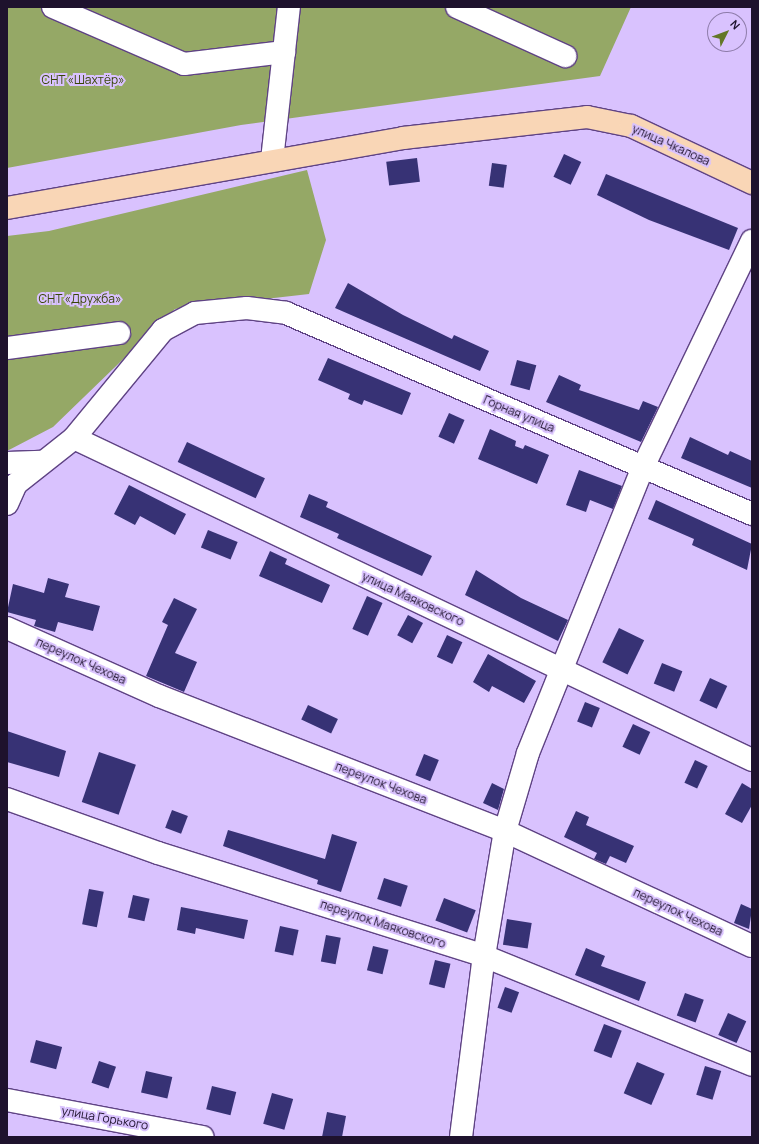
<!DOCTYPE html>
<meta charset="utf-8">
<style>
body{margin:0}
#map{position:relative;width:759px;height:1144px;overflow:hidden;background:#d9c2fe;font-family:Manrope,sans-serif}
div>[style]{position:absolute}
.green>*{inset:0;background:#95a866}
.building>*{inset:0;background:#373275;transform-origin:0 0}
.roads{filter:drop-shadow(1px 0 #5f4384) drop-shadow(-1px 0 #5f4384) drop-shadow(0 1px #5f4384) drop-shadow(0 -1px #5f4384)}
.minor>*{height:22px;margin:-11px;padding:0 11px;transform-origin:11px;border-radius:11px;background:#fff}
.major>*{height:22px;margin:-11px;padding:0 11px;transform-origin:11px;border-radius:11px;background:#f9d6b6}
span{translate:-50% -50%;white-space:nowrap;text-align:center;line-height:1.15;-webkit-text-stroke:4px #d9c2fe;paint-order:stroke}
.park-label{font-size:12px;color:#374506}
.street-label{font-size:12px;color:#1e122d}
.frame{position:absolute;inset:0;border:8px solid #1e122d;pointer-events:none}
.north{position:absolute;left:707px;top:12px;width:40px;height:40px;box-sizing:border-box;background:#d9c2fe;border:1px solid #8e7caa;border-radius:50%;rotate:48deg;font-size:11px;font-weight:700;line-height:16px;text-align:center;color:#1e122d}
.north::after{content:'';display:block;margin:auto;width:14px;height:18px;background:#637727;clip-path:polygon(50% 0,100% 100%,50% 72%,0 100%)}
</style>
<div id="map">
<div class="green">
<div style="clip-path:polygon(7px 7px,631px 7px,600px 76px,241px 125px,7px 168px)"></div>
<div style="clip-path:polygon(307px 170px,326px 240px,309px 294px,175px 309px,53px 427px,7px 451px,7px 236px,49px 231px)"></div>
</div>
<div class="building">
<div style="left:564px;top:154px;width:19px;height:25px;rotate:25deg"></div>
<div style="left:417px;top:158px;width:24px;height:31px;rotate:83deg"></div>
<div style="left:492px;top:163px;width:15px;height:23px;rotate:8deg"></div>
<div style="clip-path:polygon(606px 174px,738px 228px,729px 250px,649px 220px,597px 195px)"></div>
<div style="clip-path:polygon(348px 283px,403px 315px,452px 339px,454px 335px,489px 351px,480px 371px,335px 308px)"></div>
<div style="clip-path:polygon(328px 358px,411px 393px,402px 415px,364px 400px,362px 405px,348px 399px,350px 394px,318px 380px)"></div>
<div style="left:517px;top:360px;width:20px;height:26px;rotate:15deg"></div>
<div style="clip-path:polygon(559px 375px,581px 385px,579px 390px,639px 410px,643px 401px,658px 407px,641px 442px,546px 402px)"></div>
<div style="left:449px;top:413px;width:17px;height:26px;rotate:24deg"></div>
<div style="clip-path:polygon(490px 429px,516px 441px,515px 446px,523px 449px,525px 445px,549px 455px,537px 484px,478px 459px)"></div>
<div style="clip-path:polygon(690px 437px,728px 455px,730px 451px,752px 461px,752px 488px,681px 458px)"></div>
<div style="left:187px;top:442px;width:86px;height:22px;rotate:25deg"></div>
<div style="clip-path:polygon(579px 470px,622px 486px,613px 509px,590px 500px,586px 512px,566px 505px)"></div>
<div style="clip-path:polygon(129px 485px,186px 514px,175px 535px,140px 516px,135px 525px,114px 514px)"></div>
<div style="clip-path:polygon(309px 494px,328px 502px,326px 507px,432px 556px,422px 576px,337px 538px,339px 534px,300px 517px)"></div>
<div style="clip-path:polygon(656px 500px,752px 544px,747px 570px,692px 545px,694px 539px,648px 519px)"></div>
<div style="left:208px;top:530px;width:32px;height:19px;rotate:22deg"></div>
<div style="clip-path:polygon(270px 551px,287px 559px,285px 564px,330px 585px,322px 603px,259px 576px)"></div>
<div style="clip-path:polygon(476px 570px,521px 598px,568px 620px,558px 641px,465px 595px)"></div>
<div style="clip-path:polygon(48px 578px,69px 584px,65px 597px,100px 606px,93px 631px,58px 622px,55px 632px,34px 626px,36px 620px,7px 612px,13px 584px,44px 593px)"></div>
<div style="left:367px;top:596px;width:17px;height:36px;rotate:24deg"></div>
<div style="clip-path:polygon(174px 598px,197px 609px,175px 653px,197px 662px,184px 692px,146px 676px,168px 625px,162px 622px)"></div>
<div style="left:408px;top:615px;width:17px;height:23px;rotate:28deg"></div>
<div style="left:619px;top:628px;width:28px;height:38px;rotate:26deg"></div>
<div style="left:447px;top:635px;width:17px;height:24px;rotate:25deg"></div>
<div style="clip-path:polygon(488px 654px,536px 681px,524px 703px,492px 686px,489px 692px,473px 682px)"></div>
<div style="left:662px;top:663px;width:22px;height:22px;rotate:22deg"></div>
<div style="left:710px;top:678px;width:19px;height:25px;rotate:25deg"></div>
<div style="left:585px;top:702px;width:16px;height:21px;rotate:22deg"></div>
<div style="left:308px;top:705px;width:33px;height:16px;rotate:25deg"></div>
<div style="left:633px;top:724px;width:19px;height:25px;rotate:25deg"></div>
<div style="clip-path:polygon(7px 731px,66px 751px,59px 777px,7px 762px)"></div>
<div style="left:99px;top:752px;width:39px;height:53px;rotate:19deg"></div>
<div style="left:424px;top:754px;width:16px;height:23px;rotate:22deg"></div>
<div style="left:695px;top:760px;width:14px;height:25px;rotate:25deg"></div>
<div style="clip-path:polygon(492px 783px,504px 789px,498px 810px,483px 803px)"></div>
<div style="clip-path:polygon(742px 783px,752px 789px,752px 805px,742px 823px,725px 814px)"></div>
<div style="left:172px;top:810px;width:17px;height:19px;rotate:21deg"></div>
<div style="clip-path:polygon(576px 811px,589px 817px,586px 825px,634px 846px,626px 863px,610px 856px,606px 864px,594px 859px,597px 853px,564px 837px)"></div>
<div style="clip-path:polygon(228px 830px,325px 859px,332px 834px,357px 842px,341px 892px,317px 884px,318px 880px,223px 846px)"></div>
<div style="left:384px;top:878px;width:25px;height:22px;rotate:18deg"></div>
<div style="left:89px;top:889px;width:15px;height:36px;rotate:11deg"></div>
<div style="left:133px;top:895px;width:17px;height:23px;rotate:13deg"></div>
<div style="left:444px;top:898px;width:34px;height:24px;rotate:21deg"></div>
<div style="clip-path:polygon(741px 904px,752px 909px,749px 929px,734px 923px)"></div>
<div style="clip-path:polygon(181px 907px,248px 920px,244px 939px,196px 928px,195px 934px,177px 930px)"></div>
<div style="left:507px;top:919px;width:25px;height:26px;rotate:9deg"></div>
<div style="left:280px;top:926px;width:19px;height:26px;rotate:12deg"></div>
<div style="left:326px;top:935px;width:15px;height:27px;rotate:11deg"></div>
<div style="left:373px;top:946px;width:16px;height:25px;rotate:14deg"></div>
<div style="clip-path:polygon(586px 948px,605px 956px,601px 966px,646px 982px,639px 1001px,575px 975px)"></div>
<div style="left:435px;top:960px;width:16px;height:25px;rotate:14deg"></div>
<div style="left:505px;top:987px;width:15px;height:22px;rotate:20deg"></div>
<div style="left:685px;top:993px;width:20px;height:24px;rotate:20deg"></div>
<div style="left:728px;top:1013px;width:20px;height:24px;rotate:24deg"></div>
<div style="left:604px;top:1024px;width:19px;height:29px;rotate:21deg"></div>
<div style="left:36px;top:1040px;width:27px;height:23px;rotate:15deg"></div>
<div style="left:99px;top:1061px;width:18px;height:23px;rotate:19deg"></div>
<div style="left:637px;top:1062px;width:30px;height:34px;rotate:23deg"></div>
<div style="left:705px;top:1066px;width:17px;height:30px;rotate:17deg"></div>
<div style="left:146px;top:1071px;width:27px;height:22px;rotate:13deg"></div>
<div style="left:212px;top:1086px;width:25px;height:24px;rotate:14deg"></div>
<div style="left:272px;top:1093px;width:22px;height:32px;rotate:16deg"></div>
<div style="clip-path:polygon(327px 1112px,346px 1116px,342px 1137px,322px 1137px)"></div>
</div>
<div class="roads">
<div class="minor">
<div style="left:53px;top:7px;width:143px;rotate:23.5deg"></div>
<div style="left:184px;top:64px;width:101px;rotate:-6.8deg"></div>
<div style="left:457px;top:7px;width:119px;rotate:24.4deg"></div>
<div style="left:272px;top:160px;width:154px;rotate:-83.7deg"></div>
<div style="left:7px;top:348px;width:113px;rotate:-7.6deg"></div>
<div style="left:74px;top:438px;width:751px;rotate:25.4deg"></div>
<div style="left:7px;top:463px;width:35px;rotate:-2deg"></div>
<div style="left:7px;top:504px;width:22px;rotate:-66deg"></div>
<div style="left:16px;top:484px;width:74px;rotate:-38.4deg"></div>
<div style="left:74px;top:438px;width:140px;rotate:-50.5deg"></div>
<div style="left:163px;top:330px;width:36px;rotate:-28deg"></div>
<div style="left:195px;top:313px;width:52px;rotate:-5.5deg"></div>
<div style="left:247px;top:308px;width:39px;rotate:7deg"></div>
<div style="left:286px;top:313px;width:508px;rotate:23.33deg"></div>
<div style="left:7px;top:628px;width:167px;rotate:24.1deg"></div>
<div style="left:159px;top:696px;width:371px;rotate:21.3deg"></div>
<div style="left:505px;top:831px;width:272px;rotate:25deg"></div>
<div style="left:7px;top:799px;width:160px;rotate:19.7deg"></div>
<div style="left:158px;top:853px;width:342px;rotate:17.5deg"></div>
<div style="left:484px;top:956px;width:289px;rotate:22.1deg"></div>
<div style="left:7px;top:1100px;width:199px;rotate:10.7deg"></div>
<div style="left:461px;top:1137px;width:182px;rotate:-82.8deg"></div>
<div style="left:484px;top:956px;width:127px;rotate:-80.5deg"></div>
<div style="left:505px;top:831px;width:81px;rotate:-73.6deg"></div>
<div style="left:528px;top:753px;width:308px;rotate:-68.1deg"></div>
<div style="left:643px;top:467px;width:251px;rotate:-64.3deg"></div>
</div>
<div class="major">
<div style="left:7px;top:208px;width:402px;rotate:-10deg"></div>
<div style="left:403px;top:138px;width:185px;rotate:-6.5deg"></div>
<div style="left:587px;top:117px;width:45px;rotate:11.6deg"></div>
<div style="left:631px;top:126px;width:134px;rotate:25.2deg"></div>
</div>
</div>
<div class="park-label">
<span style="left:83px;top:80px">СНТ «Шахтёр»</span>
<span style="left:80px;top:299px">СНТ «Дружба»</span>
</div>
<div class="street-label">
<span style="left:671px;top:145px;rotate:24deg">улица Чкалова</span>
<span style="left:519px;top:414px;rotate:23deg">Горная улица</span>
<span style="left:413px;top:599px;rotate:25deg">улица Маяковского</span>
<span style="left:81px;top:661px;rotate:24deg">переулок Чехова</span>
<span style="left:381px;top:783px;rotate:21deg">переулок Чехова</span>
<span style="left:678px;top:912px;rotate:25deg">переулок Чехова</span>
<span style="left:383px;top:924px;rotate:18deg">переулок Маяковского</span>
<span style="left:105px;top:1118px;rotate:10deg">улица Горького</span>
</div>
<div class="frame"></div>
<div class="north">N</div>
</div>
